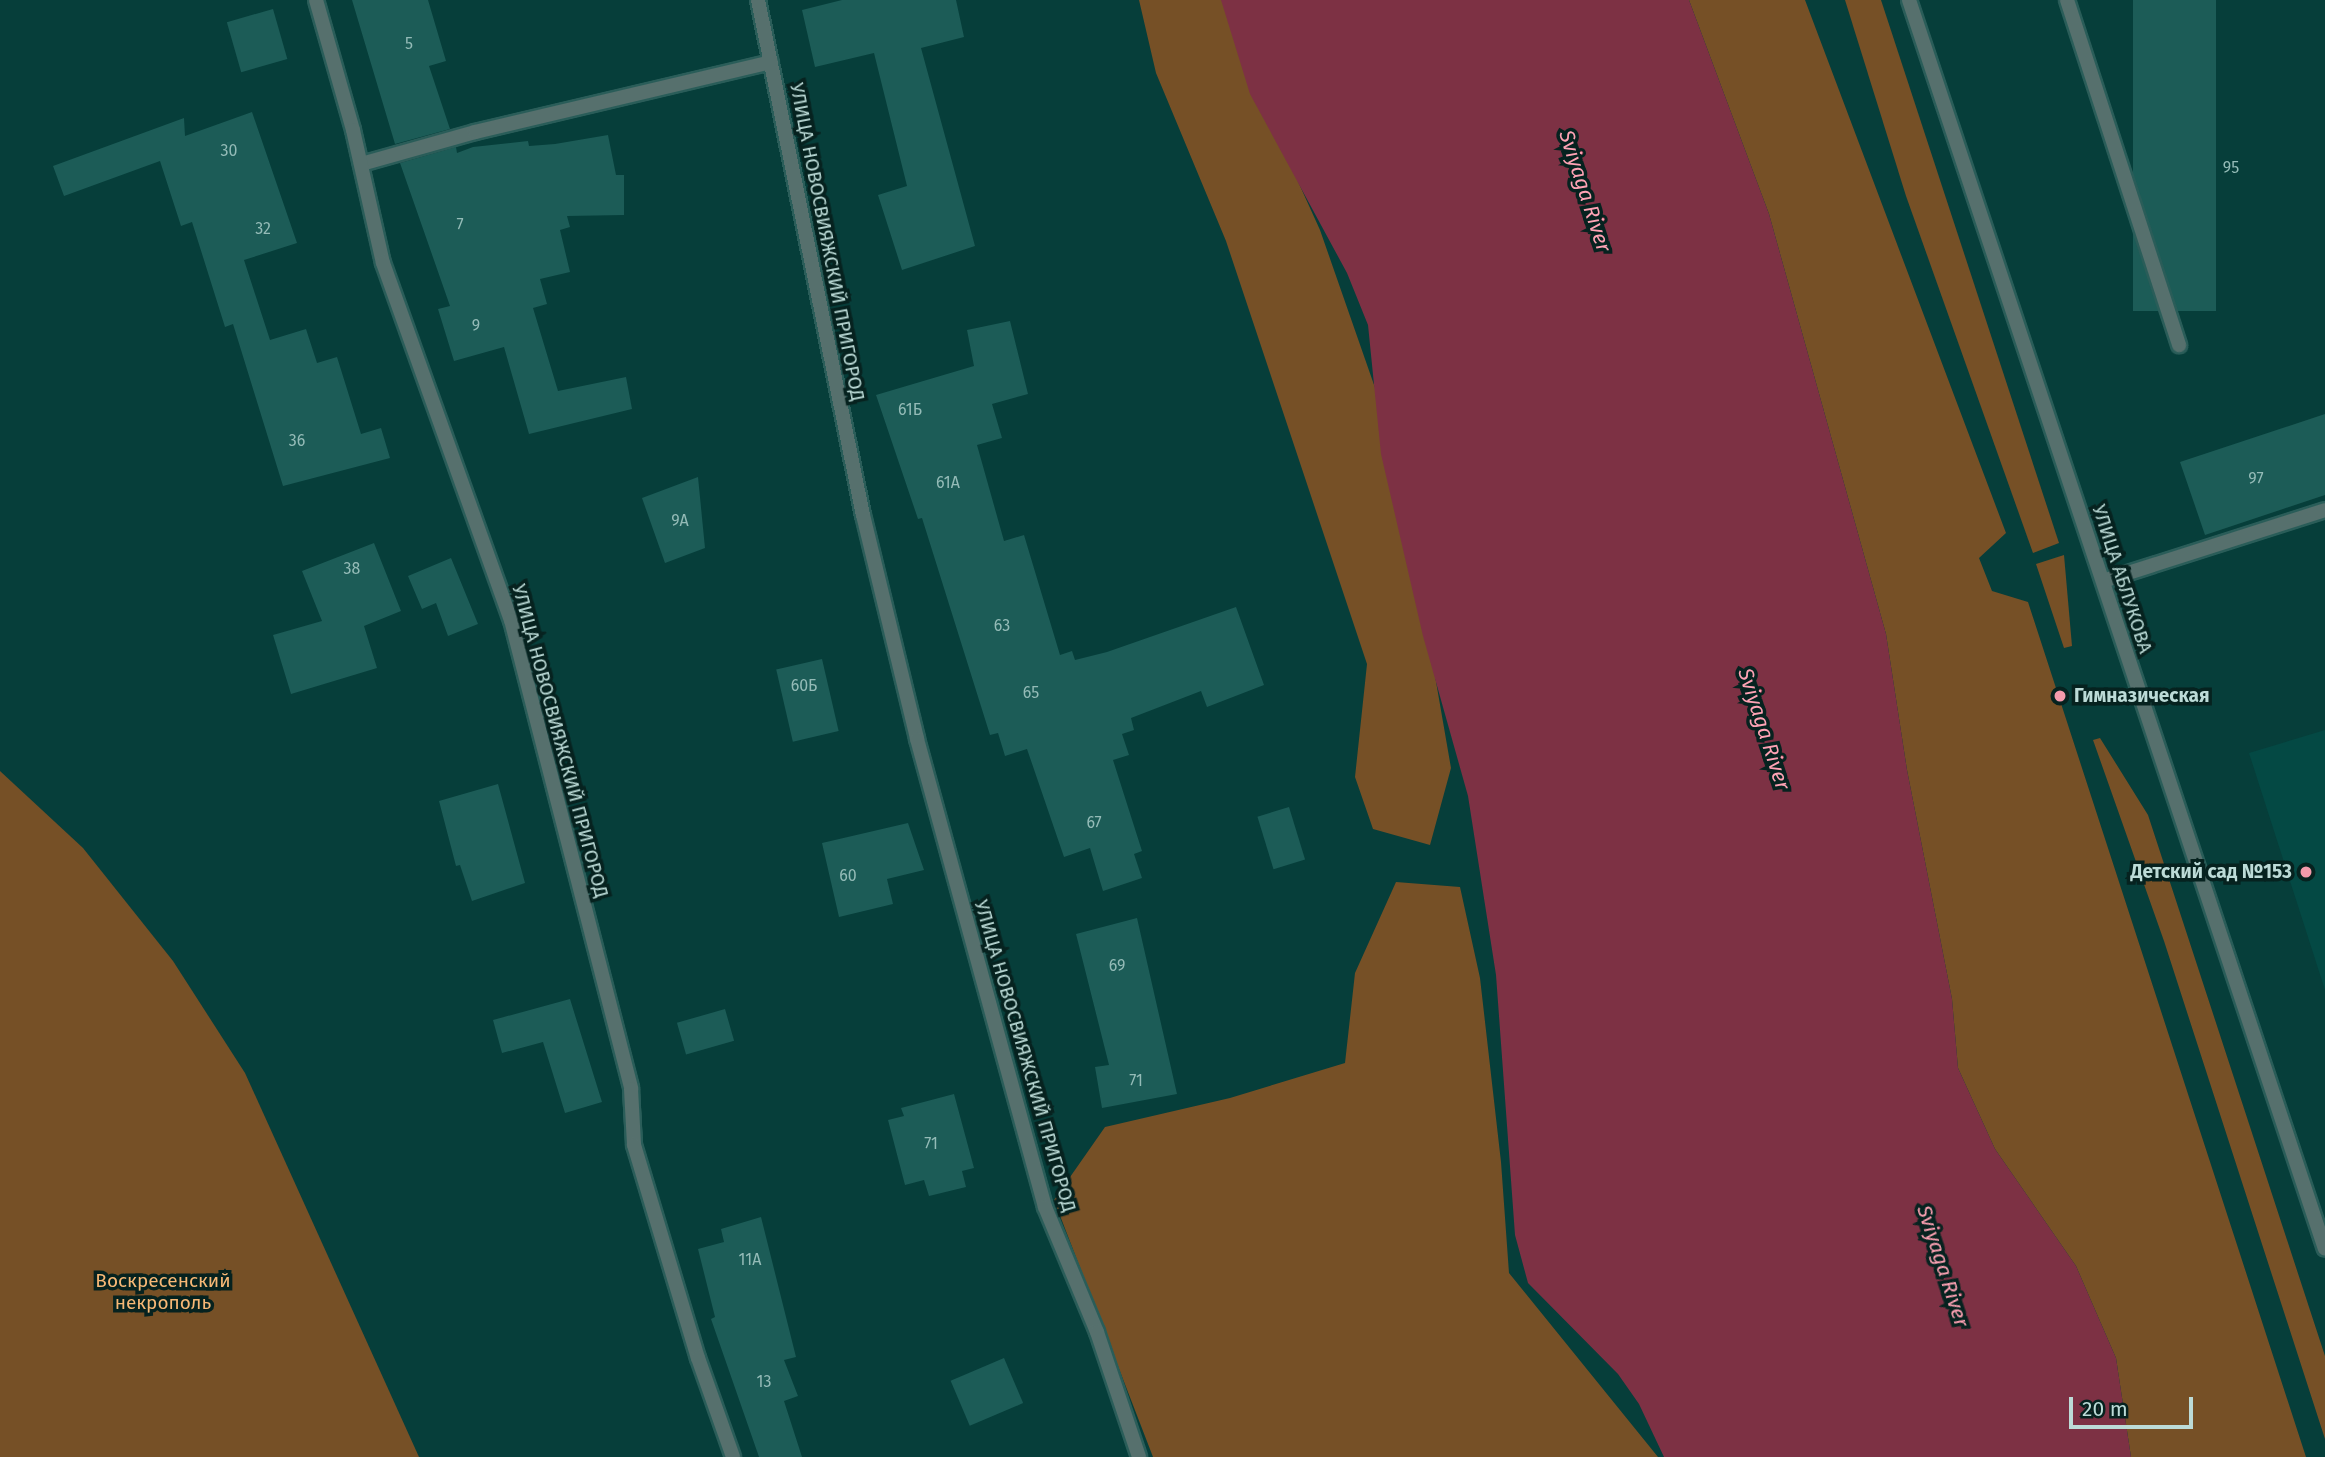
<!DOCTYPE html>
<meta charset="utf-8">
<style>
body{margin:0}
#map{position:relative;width:2325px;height:1457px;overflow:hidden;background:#063e3a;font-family:"Fira Sans",sans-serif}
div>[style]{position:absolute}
.built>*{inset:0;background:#044944}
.green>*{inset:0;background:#765026}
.water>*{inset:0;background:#7d3144}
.building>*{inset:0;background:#1c5c57;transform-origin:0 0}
.roads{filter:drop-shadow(2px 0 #2a5d59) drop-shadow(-2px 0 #2a5d59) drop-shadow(0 2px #2a5d59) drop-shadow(0 -2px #2a5d59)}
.service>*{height:14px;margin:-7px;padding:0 7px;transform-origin:7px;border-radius:7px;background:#56706d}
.minor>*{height:14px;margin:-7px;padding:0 7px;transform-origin:7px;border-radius:7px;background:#56706d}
.tertiary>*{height:14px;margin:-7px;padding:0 7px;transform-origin:7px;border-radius:7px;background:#56706d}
.dots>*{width:19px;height:19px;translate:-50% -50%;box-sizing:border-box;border:4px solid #06221f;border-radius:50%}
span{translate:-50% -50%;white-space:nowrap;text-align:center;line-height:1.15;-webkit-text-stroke:7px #06221f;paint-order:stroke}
.number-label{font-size:16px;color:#94bbb7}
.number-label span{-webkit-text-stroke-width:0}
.street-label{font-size:19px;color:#bcdbd7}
.poi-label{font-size:19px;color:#bcdbd7;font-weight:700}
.left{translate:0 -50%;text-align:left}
.right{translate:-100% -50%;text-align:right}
.park-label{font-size:19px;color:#f7b876}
.water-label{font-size:21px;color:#ffa3b5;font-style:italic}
.scale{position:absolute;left:2069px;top:1397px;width:124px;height:32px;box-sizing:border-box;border:4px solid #bcdbd7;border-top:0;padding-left:9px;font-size:21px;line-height:24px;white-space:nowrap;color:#bcdbd7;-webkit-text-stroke:5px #06221f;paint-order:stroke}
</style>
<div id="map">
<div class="built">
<div style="clip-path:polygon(2325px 730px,2325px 990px,2249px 753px)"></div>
</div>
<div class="green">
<div style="clip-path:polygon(1139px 0,1231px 0,1246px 67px,1320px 230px,1395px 445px,1451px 768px,1430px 845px,1373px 829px,1355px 777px,1367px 664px,1226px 241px,1156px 73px)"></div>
<div style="clip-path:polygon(1689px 0,1805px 0,2006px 533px,1979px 558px,1992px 591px,2028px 602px,2306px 1457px,2131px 1457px,2116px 1358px,2076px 1266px,1995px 1149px,1958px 1068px,1952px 999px,1907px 770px,1886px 634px,1769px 214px)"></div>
<div style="clip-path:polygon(1845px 0,1881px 0,2059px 543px,2033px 553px,1906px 196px)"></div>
<div style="clip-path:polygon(2064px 555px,2072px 646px,2064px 648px,2036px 564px)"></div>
<div style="clip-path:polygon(2100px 738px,2148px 815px,2325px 1356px,2325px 1439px,2164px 941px,2093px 740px)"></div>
<div style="clip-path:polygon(0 771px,83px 848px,173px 961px,245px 1073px,419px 1457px,0 1457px)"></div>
<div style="clip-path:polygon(1396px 882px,1460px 887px,1480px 978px,1501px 1162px,1509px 1273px,1658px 1457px,1153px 1457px,1054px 1200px,1105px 1127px,1230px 1098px,1345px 1063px,1355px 973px)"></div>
</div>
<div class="water">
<div style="clip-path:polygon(1221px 0,1689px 0,1769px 214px,1886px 634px,1907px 770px,1952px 999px,1958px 1068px,1995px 1149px,2076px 1266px,2116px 1358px,2131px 1457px,1664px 1457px,1639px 1404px,1618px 1374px,1528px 1283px,1515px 1235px,1496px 975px,1468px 796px,1423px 636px,1381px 454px,1368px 325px,1347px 273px,1250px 94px)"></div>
</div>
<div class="building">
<div style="clip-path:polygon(352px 0,428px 0,446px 61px,429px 66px,450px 129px,395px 144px)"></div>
<div style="clip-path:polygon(842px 0,956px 0,964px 37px,921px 48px,975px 246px,902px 270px,878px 195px,907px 186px,874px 53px,815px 67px,802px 10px)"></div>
<div style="left:2133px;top:0;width:83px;height:311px"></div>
<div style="left:273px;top:9px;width:52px;height:48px;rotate:74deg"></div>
<div style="clip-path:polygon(252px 112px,297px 243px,244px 260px,270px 340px,306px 329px,317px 363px,337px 357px,361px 434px,381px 428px,390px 458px,283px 486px,233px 324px,225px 327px,192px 222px,181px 226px,160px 161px,64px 196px,53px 166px,184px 118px,185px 136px)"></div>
<div style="clip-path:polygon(608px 135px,616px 175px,624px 175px,624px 215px,567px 216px,570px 227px,560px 230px,570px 272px,540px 279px,547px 304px,533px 308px,558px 391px,626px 377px,632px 409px,529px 434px,504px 347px,454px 361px,438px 309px,450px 306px,400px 163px,456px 147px,457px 153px,473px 147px,528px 141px,529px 146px,555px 144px)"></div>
<div style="clip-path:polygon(1010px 321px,1028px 394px,992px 404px,1002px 438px,977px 445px,1004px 541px,1024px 535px,1060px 655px,1072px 651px,1075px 660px,1107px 652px,1236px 607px,1264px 685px,1207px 707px,1201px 691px,1131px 718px,1134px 730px,1122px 734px,1129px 755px,1113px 760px,1142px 851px,1134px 854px,1142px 878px,1103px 891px,1090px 848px,1064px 857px,1027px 749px,1005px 756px,998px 733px,990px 735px,922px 518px,918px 519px,876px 395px,974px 366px,967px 330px)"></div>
<div style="clip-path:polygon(2325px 414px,2325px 495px,2205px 535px,2180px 462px)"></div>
<div style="clip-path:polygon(698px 477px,705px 548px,665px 563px,642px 498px)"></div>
<div style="clip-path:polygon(374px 543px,401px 611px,364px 626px,377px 668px,291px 694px,273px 635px,322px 621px,302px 571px)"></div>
<div style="clip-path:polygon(451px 558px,478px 624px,448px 636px,436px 603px,422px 609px,408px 576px)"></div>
<div style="left:822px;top:659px;width:74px;height:47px;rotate:77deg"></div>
<div style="clip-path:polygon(498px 784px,525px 883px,472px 901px,460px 865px,456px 866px,439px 801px)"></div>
<div style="left:1289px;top:807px;width:55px;height:33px;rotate:73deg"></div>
<div style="clip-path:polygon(908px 823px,924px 870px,887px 879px,893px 904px,839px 917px,822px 843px)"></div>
<div style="clip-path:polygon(1137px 918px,1177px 1094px,1102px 1108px,1095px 1067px,1109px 1065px,1076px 934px)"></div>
<div style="clip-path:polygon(570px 999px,602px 1102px,565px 1113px,543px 1042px,502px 1053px,493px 1020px)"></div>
<div style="left:725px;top:1009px;width:33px;height:50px;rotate:74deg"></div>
<div style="clip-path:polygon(954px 1094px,974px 1168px,962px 1171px,966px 1187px,929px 1196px,924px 1180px,905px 1185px,888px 1120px,904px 1116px,901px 1108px)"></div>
<div style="clip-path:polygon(761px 1217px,796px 1357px,784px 1360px,798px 1396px,784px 1401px,802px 1457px,759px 1457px,711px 1319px,715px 1317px,698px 1249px,724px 1242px,721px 1229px)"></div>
<div style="left:1004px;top:1358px;width:49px;height:58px;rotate:67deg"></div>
</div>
<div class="roads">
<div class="service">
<div style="left:2067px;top:0;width:363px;rotate:72deg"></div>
<div style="left:361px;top:164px;width:118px;rotate:-15.7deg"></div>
<div style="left:475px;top:132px;width:304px;rotate:-13.3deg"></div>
<div style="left:2103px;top:581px;width:233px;rotate:-17.7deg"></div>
</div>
<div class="minor">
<div style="left:316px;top:0;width:135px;rotate:74.1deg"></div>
<div style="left:353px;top:130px;width:136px;rotate:77.3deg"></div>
<div style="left:383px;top:263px;width:379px;rotate:70.3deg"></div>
<div style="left:511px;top:620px;width:484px;rotate:75.6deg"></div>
<div style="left:631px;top:1089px;width:56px;rotate:86.9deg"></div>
<div style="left:634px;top:1145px;width:222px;rotate:73.3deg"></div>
<div style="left:698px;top:1358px;width:105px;rotate:70.5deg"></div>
<div style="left:758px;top:0;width:526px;rotate:78.48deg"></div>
<div style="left:863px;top:515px;width:230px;rotate:76.4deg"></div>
<div style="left:917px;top:739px;width:485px;rotate:74.7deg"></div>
<div style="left:1045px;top:1207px;width:135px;rotate:67.4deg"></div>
<div style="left:1097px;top:1332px;width:132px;rotate:71.4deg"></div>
</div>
<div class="tertiary">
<div style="left:1909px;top:0;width:1316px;rotate:71.58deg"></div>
</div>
</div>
<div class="dots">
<div style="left:2060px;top:696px;background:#f39aab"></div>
<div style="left:2306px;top:872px;background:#f39aab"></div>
</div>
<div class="number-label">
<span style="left:409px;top:44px">5</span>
<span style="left:229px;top:151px">30</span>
<span style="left:2231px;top:168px">95</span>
<span style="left:460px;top:225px">7</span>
<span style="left:263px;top:229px">32</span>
<span style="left:476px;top:326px">9</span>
<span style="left:910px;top:410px">61Б</span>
<span style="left:297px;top:441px">36</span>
<span style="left:2256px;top:479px">97</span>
<span style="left:948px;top:483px">61А</span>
<span style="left:680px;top:521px">9А</span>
<span style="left:352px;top:569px">38</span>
<span style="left:1002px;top:626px">63</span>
<span style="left:804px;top:686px">60Б</span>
<span style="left:1031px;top:693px">65</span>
<span style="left:1094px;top:823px">67</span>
<span style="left:848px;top:876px">60</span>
<span style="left:1117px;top:966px">69</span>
<span style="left:1136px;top:1081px">71</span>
<span style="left:931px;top:1144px">71</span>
<span style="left:750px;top:1260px">11А</span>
<span style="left:764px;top:1382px">13</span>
</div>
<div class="street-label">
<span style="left:827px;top:242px;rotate:79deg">УЛИЦА НОВОСВИЯЖСКИЙ ПРИГОРОД</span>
<span style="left:2122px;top:579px;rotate:72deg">УЛИЦА АБЛУКОВА</span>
<span style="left:560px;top:741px;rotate:75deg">УЛИЦА НОВОСВИЯЖСКИЙ ПРИГОРОД</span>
<span style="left:1025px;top:1056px;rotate:74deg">УЛИЦА НОВОСВИЯЖСКИЙ ПРИГОРОД</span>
</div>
<div class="poi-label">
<span class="left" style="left:2074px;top:696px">Гимназическая</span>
<span class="right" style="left:2292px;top:872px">Детский сад №153</span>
</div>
<div class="park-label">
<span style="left:163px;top:1292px">Воскресенский<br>некрополь</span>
</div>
<div class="water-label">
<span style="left:1585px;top:191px;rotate:72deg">Sviyaga River</span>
<span style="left:1764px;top:729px;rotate:72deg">Sviyaga River</span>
<span style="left:1943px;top:1266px;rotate:72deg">Sviyaga River</span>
</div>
<div class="scale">20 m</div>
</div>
